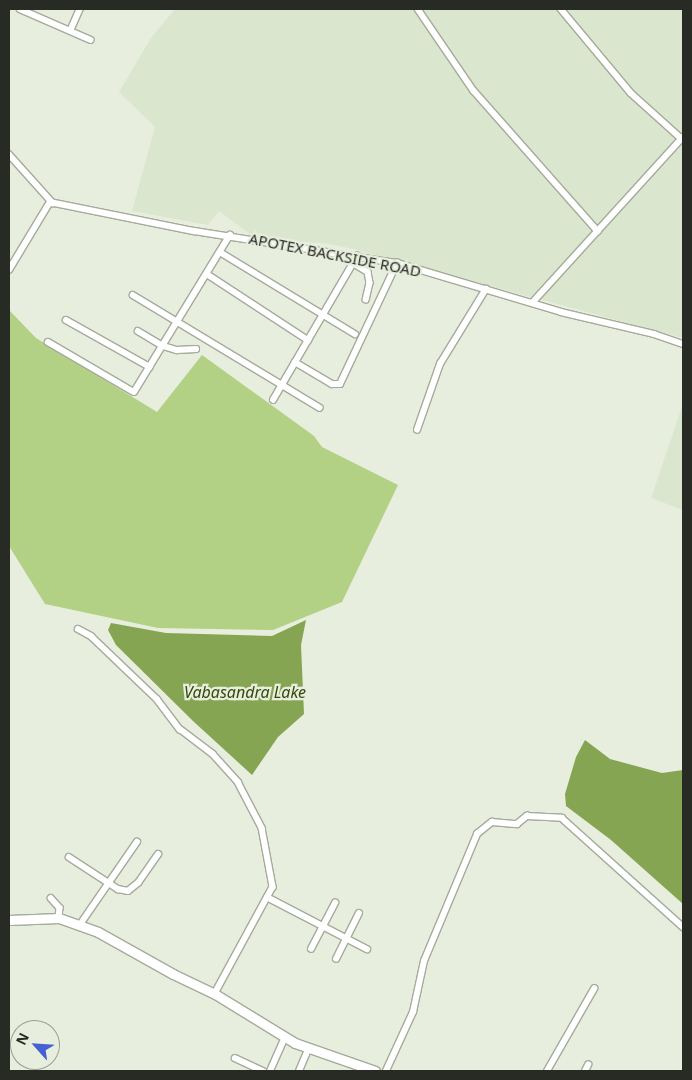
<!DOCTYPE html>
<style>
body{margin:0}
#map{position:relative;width:692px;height:1080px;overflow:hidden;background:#e7eedd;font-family:"Noto Sans",sans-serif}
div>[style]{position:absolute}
.built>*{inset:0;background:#dbe6ce}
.green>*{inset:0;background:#b2d185}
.water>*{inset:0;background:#86a553}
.roads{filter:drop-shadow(1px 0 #a4ab9b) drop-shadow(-1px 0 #a4ab9b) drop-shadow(0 1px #a4ab9b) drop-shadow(0 -1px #a4ab9b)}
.street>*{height:5.5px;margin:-2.75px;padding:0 2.75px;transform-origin:2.75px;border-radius:2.75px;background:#fff}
.secondary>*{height:9px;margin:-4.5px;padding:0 4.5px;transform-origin:4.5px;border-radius:4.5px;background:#fff}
span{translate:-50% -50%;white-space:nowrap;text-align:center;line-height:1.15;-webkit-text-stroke:4.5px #e7eedd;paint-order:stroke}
.street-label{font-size:15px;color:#282b24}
.water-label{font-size:16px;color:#35490d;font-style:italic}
.frame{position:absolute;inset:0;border:10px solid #282b24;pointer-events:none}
.north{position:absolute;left:10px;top:1020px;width:50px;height:50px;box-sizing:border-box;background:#e7eedd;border:1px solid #9ba093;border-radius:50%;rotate:296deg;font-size:14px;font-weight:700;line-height:20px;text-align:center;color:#282b24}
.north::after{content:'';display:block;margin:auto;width:18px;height:22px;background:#465fd3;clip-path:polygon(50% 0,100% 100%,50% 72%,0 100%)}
</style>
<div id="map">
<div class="built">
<div style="clip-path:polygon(175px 9px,683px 9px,683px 338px,353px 249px,329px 244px,255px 238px,219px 211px,208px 225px,132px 211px,155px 127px,119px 92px,151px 38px)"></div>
<div style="clip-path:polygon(683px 404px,683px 510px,651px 498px)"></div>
</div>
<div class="green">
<div style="clip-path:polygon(9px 310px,36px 338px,157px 412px,202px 355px,314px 436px,322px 447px,398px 485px,342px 602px,273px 630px,158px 628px,45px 604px,9px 546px)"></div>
</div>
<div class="water">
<div style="clip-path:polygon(306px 620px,301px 645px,304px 714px,278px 737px,252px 775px,193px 721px,116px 645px,108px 630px,111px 623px,166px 633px,272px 636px)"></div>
<div style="clip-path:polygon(585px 740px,610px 759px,662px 773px,683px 770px,683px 904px,611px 840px,566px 806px,565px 794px,576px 757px)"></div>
</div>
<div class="roads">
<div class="street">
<div style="left:20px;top:9px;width:77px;rotate:23.6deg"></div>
<div style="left:418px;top:9px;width:99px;rotate:55.7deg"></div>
<div style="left:474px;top:91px;width:187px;rotate:48.5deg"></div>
<div style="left:561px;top:9px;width:109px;rotate:50.2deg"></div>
<div style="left:631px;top:93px;width:69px;rotate:42deg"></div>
<div style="left:70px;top:31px;width:24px;rotate:-66deg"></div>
<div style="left:9px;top:154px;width:66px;rotate:48.1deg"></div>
<div style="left:220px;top:252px;width:158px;rotate:31.3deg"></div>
<div style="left:353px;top:263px;width:17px;rotate:31deg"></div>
<div style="left:368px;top:272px;width:11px;rotate:80deg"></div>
<div style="left:370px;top:283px;width:17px;rotate:103deg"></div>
<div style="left:9px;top:270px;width:79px;rotate:-58.9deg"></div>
<div style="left:50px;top:202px;width:147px;rotate:11.4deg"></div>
<div style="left:194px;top:231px;width:206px;rotate:9deg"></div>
<div style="left:397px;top:263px;width:171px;rotate:16.6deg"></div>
<div style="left:561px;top:312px;width:96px;rotate:13.3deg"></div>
<div style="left:654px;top:334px;width:31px;rotate:19deg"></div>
<div style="left:207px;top:274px;width:121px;rotate:33.2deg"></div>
<div style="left:133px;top:295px;width:218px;rotate:31.1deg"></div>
<div style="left:532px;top:303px;width:224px;rotate:-47.7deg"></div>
<div style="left:66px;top:320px;width:96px;rotate:29.2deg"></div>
<div style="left:138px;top:331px;width:29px;rotate:31deg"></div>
<div style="left:163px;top:346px;width:15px;rotate:16deg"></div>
<div style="left:177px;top:350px;width:19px;rotate:-3deg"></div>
<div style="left:48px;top:342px;width:99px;rotate:30.2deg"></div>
<div style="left:134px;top:392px;width:184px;rotate:-58.6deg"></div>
<div style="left:295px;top:362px;width:43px;rotate:30.7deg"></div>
<div style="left:332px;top:384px;width:8px"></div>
<div style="left:340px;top:384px;width:134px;rotate:-64.8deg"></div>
<div style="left:273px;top:400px;width:167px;rotate:-59.7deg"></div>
<div style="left:417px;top:430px;width:70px;rotate:-70.8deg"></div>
<div style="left:440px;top:364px;width:88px;rotate:-58.5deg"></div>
<div style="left:78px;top:629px;width:15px;rotate:28deg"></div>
<div style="left:91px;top:636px;width:91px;rotate:43.7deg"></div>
<div style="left:157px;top:699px;width:38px;rotate:53deg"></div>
<div style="left:180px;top:729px;width:41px;rotate:37.1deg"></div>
<div style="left:213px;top:754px;width:38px;rotate:48deg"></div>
<div style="left:238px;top:782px;width:52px;rotate:62.4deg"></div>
<div style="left:262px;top:828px;width:60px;rotate:79.4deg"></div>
<div style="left:273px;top:887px;width:122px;rotate:118.5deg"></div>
<div style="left:69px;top:857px;width:59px;rotate:33.1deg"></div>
<div style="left:118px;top:889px;width:10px;rotate:11deg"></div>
<div style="left:128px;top:891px;width:13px;rotate:-39deg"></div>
<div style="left:138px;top:883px;width:35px;rotate:-55deg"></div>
<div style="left:267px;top:897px;width:113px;rotate:27.5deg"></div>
<div style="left:51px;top:898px;width:13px;rotate:48deg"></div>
<div style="left:60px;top:908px;width:10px;rotate:96deg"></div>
<div style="left:79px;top:926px;width:102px;rotate:-55.4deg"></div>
<div style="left:311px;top:949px;width:52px;rotate:-62.4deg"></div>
<div style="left:336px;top:959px;width:51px;rotate:-63.4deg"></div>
<div style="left:235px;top:1058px;width:31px;rotate:25deg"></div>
<div style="left:270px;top:1071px;width:37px;rotate:-66deg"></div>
<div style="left:299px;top:1071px;width:25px;rotate:-67deg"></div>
<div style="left:386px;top:1071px;width:65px;rotate:-65.4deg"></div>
<div style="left:413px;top:1012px;width:52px;rotate:-77.8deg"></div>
<div style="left:424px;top:961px;width:138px;rotate:-67.3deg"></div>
<div style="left:477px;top:834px;width:19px;rotate:-39deg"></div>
<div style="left:492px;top:822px;width:25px;rotate:5deg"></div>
<div style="left:517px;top:824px;width:13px;rotate:-39deg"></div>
<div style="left:527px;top:816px;width:35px;rotate:3deg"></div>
<div style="left:562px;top:818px;width:163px;rotate:42deg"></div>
<div style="left:547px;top:1071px;width:95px;rotate:-60.2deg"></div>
<div style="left:585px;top:1071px;width:7px;rotate:-63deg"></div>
</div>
<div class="secondary">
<div style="left:9px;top:920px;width:50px;rotate:-2.3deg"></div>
<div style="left:59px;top:918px;width:41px;rotate:19.7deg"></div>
<div style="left:98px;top:932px;width:86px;rotate:29.2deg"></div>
<div style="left:173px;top:974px;width:47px;rotate:25.5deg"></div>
<div style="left:215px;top:994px;width:94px;rotate:31.5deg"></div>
<div style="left:295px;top:1043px;width:85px;rotate:19.3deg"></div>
</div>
</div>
<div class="street-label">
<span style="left:335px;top:255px;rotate:11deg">APOTEX BACKSIDE ROAD</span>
</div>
<div class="water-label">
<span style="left:245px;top:692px">Vabasandra Lake</span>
</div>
<div class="frame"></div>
<div class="north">N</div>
</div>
